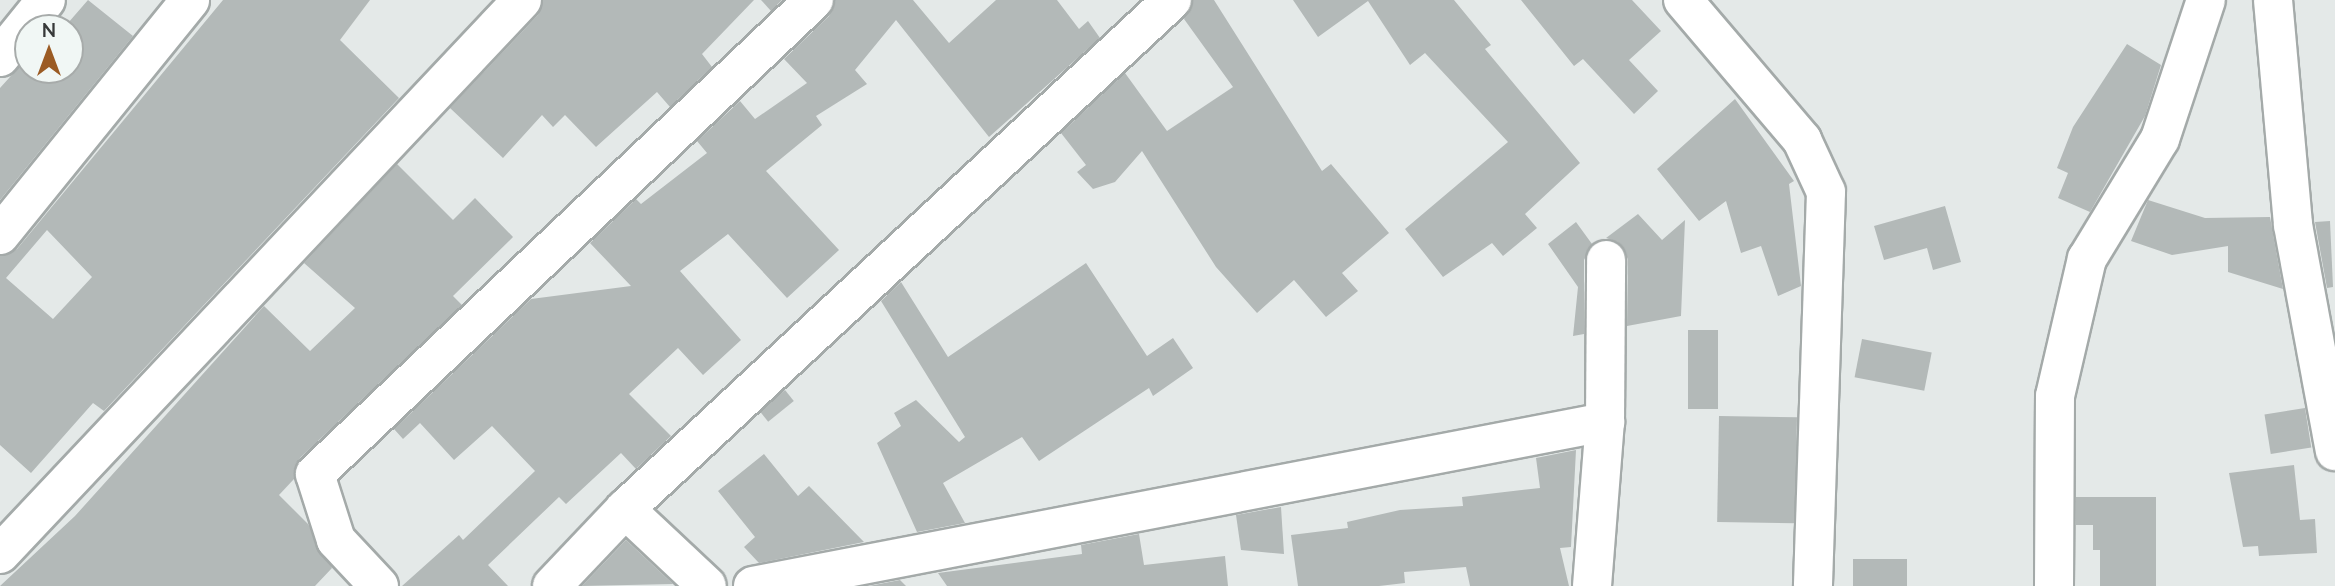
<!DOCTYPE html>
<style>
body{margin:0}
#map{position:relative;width:2335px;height:586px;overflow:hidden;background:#e4e9e8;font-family:Mulish,sans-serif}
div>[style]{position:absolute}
.building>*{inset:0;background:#b3b9b8;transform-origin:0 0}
.roads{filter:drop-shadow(2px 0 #a4aaa9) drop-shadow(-2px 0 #a4aaa9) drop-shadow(0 2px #a4aaa9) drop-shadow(0 -2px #a4aaa9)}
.street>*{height:38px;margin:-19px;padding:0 19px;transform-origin:19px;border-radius:19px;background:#fff}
span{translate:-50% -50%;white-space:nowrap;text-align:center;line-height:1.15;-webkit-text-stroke:5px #f1f7f5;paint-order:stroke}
.north{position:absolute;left:14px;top:14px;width:70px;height:70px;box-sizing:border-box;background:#f1f7f5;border:2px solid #a7abaa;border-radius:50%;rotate:0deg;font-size:19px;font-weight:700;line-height:28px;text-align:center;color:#373939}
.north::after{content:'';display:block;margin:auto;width:24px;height:32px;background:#9b5b24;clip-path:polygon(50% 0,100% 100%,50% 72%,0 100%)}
</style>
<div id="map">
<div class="building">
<div style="clip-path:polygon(88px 0,133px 36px,0 200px,0 88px,28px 57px,28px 70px,70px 70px,70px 28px,52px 28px,61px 17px,68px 23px)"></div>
<div style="clip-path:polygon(evenodd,223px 0,370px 0,340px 40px,399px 98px,104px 411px,93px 403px,31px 473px,0 445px,0 256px,17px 249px,223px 0,47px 230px,92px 277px,53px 319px,6px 278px,47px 230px)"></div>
<div style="clip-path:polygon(543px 0,754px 0,702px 54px,712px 67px,670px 107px,657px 92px,596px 147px,565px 115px,553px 127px,542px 115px,503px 158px,450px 108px,538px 15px)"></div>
<div style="clip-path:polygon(761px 0,782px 0,771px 11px)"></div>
<div style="clip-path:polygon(835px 0,913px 0,949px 43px,996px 0,1057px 0,1079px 29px,1088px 21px,1100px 38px,989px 137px,896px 20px,855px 70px,867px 84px,816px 116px,822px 125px,766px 171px,839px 250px,787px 298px,728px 234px,680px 271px,741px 340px,703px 375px,678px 348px,629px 394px,671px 436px,636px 469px,621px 453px,566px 504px,559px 497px,488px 565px,508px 586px,402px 586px,459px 535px,463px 540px,535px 471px,492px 426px,454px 460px,420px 423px,403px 439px,394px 429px,531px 299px,631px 286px,590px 243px,636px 199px,641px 204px,707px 153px,697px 141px,740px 101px,755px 119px,807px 83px,784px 59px,829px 16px)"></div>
<div style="clip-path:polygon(1193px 0,1214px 0,1322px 171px,1331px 164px,1389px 233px,1342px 273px,1358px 291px,1326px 317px,1294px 280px,1257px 313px,1216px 267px,1142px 151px,1115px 182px,1093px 189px,1077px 172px,1086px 165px,1061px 133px,1125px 73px,1167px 131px,1233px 87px,1184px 19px)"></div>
<div style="clip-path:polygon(1293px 0,1454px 0,1491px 45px,1485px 49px,1580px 163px,1525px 214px,1537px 228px,1503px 256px,1492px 243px,1443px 277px,1405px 229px,1508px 142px,1425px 53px,1410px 65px,1368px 1px,1318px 37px)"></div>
<div style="clip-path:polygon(1521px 0,1632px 0,1661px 31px,1629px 60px,1658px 91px,1634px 114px,1583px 59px,1574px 66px)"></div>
<div style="clip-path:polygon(2127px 44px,2161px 65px,2145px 116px,2090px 212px,2058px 198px,2068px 173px,2057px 168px,2073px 127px)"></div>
<div style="clip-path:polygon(1735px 99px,1794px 181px,1789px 184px,1801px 286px,1778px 296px,1761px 246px,1741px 253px,1726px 201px,1699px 221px,1657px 169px)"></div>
<div style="clip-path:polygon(397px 164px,453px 220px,475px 198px,513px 237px,453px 296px,462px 305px,300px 458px,294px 479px,279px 495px,308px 524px,332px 568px,315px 586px,0 586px,75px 516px,264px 306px,310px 351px,355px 308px,304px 263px)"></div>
<div style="clip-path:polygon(2148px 200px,2205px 218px,2270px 217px,2283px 289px,2228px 272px,2228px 246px,2172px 255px,2131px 241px)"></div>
<div style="clip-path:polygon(1945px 206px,1961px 262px,1933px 270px,1927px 248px,1884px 260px,1874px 226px)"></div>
<div style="clip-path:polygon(1638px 214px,1662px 240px,1685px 220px,1681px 316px,1627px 326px,1628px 259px,1618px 242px,1606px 238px)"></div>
<div style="clip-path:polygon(2330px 221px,2333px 287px,2327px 288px,2315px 222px)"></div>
<div style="clip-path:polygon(1576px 222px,1592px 244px,1584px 260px,1584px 334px,1573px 336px,1578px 287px,1548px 244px)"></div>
<div style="clip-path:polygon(1086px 263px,1147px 356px,1173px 338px,1193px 368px,1153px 396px,1149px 388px,1039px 461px,1022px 437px,943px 483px,965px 523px,917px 532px,877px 443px,901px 426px,894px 413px,916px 400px,959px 442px,965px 437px,881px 301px,901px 282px,948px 357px)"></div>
<div style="left:1688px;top:330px;width:30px;height:79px"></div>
<div style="left:1862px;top:339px;width:71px;height:39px;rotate:11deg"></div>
<div style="left:785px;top:390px;width:14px;height:33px;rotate:51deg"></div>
<div style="left:2305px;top:408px;width:40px;height:41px;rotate:81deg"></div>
<div style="left:1719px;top:416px;width:78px;height:106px;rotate:1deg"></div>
<div style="clip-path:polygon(1576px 450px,1571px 547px,1560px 548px,1569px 586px,1470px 586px,1466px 567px,1404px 572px,1405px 583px,1379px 586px,1298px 586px,1291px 535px,1348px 528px,1347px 522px,1400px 510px,1463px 506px,1462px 497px,1540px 488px,1536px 458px)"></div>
<div style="clip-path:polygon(764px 454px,798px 496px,809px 486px,864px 542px,759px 563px,744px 547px,755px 537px,718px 491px)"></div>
<div style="clip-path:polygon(2294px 465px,2300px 520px,2315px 519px,2317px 553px,2259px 556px,2258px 546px,2243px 547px,2229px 473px)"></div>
<div style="clip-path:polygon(2076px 497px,2156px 497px,2156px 586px,2100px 586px,2100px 550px,2093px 550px,2093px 525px,2076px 525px)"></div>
<div style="clip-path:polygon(1281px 507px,1284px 554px,1241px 550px,1236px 515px)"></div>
<div style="clip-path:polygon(1139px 534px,1144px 565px,1225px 556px,1228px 586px,947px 586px,938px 573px,1082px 554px,1081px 545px)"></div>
<div style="clip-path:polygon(626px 540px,673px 584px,582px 586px)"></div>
<div style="left:1853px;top:559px;width:54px;height:27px"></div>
<div style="clip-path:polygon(900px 580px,906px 586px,869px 586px)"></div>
</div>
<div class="roads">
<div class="street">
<div style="left:1683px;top:0;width:184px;rotate:49.6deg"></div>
<div style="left:1802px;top:140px;width:57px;rotate:65.2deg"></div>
<div style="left:1826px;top:192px;width:394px;rotate:91.9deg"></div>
<div style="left:2273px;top:0;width:226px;rotate:84.9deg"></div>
<div style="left:2293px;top:225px;width:230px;rotate:79.5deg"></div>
<div style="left:0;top:57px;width:73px;rotate:-51.1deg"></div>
<div style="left:0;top:235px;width:302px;rotate:-51deg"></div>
<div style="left:625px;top:509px;width:112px;rotate:43.2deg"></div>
<div style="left:0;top:554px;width:761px;rotate:-46.7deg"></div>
<div style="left:379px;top:586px;width:63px;rotate:-133.1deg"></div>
<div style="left:336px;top:540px;width:69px;rotate:-107.7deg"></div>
<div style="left:315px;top:474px;width:688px;rotate:-43.53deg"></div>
<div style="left:552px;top:586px;width:106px;rotate:-46.5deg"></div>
<div style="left:625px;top:509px;width:747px;rotate:-42.94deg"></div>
<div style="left:753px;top:586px;width:868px;rotate:-10.9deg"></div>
<div style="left:1592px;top:586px;width:165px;rotate:-85.5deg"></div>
<div style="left:1605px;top:422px;width:162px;rotate:-89.6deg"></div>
<div style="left:2054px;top:586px;width:190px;rotate:-89.7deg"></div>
<div style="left:2055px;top:396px;width:141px;rotate:-76.9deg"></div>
<div style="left:2087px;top:259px;width:140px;rotate:-58.7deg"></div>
<div style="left:2160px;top:139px;width:146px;rotate:-71.7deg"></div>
</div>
</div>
<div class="north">N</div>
</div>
